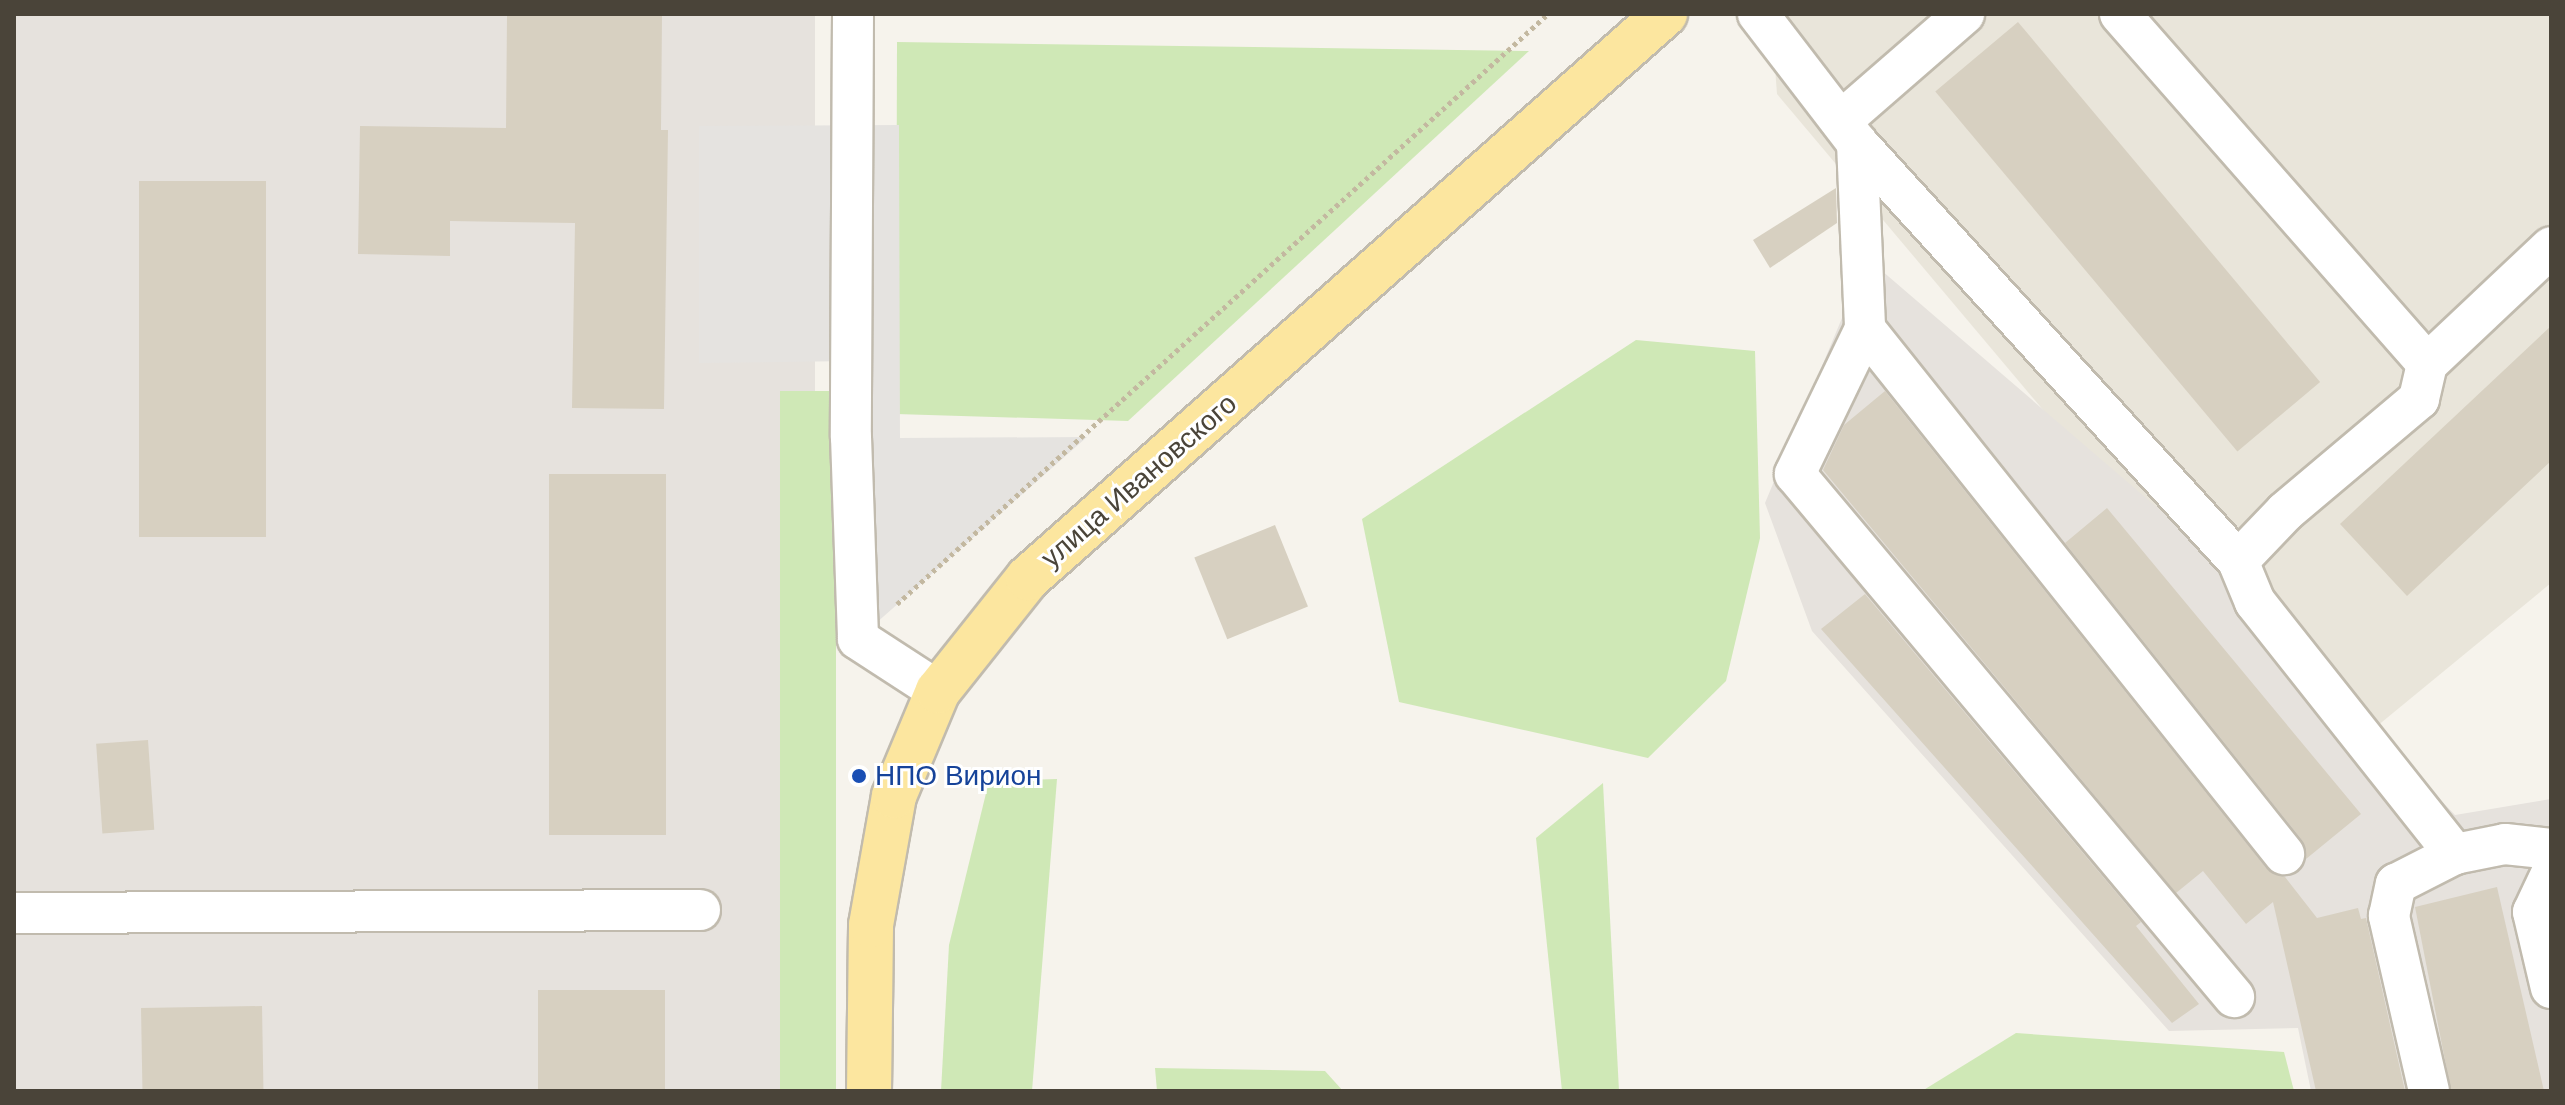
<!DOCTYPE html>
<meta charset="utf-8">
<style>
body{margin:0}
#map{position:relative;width:2565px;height:1105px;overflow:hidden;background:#f6f3ec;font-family:Arial,sans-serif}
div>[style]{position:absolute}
.residential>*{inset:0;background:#e9e5da}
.industrial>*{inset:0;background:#e6e2dd;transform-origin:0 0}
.green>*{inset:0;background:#cfe8b6;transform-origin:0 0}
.parking>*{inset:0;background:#e5e3e0}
.building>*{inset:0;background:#d7d0c1;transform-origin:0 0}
.path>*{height:5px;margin-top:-2.5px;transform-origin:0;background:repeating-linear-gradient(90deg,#c3b8a0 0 4px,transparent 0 8px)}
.roads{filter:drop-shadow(2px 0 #c1bbae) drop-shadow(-2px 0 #c1bbae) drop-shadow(0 2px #c1bbae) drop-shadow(0 -2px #c1bbae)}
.minor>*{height:40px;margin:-20px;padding:0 20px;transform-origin:20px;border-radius:20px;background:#fff}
.major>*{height:44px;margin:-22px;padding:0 22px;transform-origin:22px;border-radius:22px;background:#fce69f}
.dots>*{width:22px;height:22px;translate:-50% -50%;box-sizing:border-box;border:4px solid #fff;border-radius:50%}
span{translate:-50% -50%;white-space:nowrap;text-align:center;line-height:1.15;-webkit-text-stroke:6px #fff;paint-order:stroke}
.street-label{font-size:28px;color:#4a4439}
.transit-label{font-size:28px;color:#164399}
.left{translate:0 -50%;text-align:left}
.frame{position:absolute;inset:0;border:16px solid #4a4439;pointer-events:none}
</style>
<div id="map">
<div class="residential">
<div style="clip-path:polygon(1771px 14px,2551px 14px,2551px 583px,2337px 759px,1777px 94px)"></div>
</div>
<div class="industrial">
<div style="left:14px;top:14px;width:801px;height:1077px"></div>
<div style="clip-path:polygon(1867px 258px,2167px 516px,2455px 815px,2551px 799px,2551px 1091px,2311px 1091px,2298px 1028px,2169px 1031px,1812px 631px,1765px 503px)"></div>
</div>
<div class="green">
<div style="clip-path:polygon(897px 42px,1529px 51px,1128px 421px,896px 414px)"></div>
<div style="clip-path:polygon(1636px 340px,1755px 351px,1760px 538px,1726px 681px,1648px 758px,1399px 702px,1362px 519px)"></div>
<div style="left:836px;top:391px;width:700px;height:56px;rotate:90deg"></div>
<div style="clip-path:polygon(1057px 779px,1032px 1091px,941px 1091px,949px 945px,989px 781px)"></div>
<div style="clip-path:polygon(1603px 783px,1619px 1091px,1562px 1091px,1536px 838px)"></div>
<div style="clip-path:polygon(2016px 1033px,2284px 1052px,2294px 1091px,1922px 1091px)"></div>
<div style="clip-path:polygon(1155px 1068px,1325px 1071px,1343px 1091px,1157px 1091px)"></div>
</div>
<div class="parking">
<div style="clip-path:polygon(899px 125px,900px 438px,1087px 437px,858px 639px,851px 361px,699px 363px,699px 126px)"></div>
</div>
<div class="building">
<div style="clip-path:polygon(507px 15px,662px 16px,661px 130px,668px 130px,664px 409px,572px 408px,575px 223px,450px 221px,450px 256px,358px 254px,360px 126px,506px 128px)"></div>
<div style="left:2018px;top:22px;width:470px;height:108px;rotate:50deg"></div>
<div style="left:139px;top:181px;width:127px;height:356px"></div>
<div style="clip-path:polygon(1836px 188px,1837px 223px,1770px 268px,1753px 240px)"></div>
<div style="clip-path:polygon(2551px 326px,2551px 461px,2407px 596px,2340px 524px)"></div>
<div style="clip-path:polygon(1885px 391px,2266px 868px,2285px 877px,2317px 918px,2358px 908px,2361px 919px,2366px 918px,2405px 1091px,2316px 1091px,2273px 902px,2246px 924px,2203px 871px,2176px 893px,1823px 470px,1844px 425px)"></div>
<div style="left:549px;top:474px;width:117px;height:361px"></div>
<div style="clip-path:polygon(2107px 508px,2361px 814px,2306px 859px,2302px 840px,2065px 543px)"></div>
<div style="left:1275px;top:525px;width:88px;height:87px;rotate:68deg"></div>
<div style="clip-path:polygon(1865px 594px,2141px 922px,2136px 926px,2199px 1004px,2172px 1023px,1821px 629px)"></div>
<div style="left:148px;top:740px;width:90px;height:52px;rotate:86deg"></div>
<div style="clip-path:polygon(2497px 887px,2544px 1091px,2451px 1091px,2415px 907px)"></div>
<div style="left:538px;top:990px;width:127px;height:101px"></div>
<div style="left:262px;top:1006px;width:85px;height:121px;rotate:89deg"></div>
</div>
<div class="path">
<div style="left:897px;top:604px;width:879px;rotate:-42.19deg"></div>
</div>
<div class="roads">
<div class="minor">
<div style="left:853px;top:14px;width:423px;rotate:90.3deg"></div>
<div style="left:851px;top:437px;width:202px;rotate:88deg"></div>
<div style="left:858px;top:639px;width:95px;rotate:33deg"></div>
<div style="left:1758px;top:14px;width:163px;rotate:52.5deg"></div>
<div style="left:1857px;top:143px;width:566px;rotate:47.65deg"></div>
<div style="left:2120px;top:14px;width:466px;rotate:48.7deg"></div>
<div style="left:2427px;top:364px;width:36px;rotate:103deg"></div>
<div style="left:2419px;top:399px;width:175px;rotate:139.9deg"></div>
<div style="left:2285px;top:512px;width:68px;rotate:133.8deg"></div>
<div style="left:2238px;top:561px;width:44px;rotate:67.5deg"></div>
<div style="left:2255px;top:602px;width:322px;rotate:51.6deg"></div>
<div style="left:1841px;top:121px;width:163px;rotate:-41deg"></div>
<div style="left:1857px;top:143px;width:186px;rotate:87.5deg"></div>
<div style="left:1865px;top:329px;width:161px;rotate:115.8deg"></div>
<div style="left:1795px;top:474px;width:683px;rotate:49.99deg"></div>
<div style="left:1865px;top:329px;width:672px;rotate:51.41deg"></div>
<div style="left:2427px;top:364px;width:170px;rotate:-43.3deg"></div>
<div style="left:2551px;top:874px;width:42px;rotate:115.3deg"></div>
<div style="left:2533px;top:912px;width:78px;rotate:76.7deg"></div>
<div style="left:14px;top:913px;width:686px;rotate:-0.25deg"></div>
<div style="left:2429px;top:1091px;width:180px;rotate:-102.9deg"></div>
<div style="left:2389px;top:916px;width:33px;rotate:-78deg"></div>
<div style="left:2396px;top:884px;width:66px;rotate:-27deg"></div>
<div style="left:2455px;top:854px;width:51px;rotate:-11.3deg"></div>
<div style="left:2505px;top:844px;width:46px;rotate:6.2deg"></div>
</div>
<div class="major">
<div style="left:869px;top:1091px;width:166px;rotate:-89.3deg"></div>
<div style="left:871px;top:925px;width:131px;rotate:-79.9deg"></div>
<div style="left:894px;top:796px;width:114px;rotate:-67.3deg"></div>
<div style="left:938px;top:691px;width:144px;rotate:-51.5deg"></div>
<div style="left:1028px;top:578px;width:851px;rotate:-41.52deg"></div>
</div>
</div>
<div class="dots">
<div style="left:859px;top:776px;background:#1a4fb4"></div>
</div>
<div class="street-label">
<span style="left:1139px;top:481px;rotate:-41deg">улица Ивановского</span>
</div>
<div class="transit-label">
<span class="left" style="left:875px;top:776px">НПО Вирион</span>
</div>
<div class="frame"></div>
</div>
